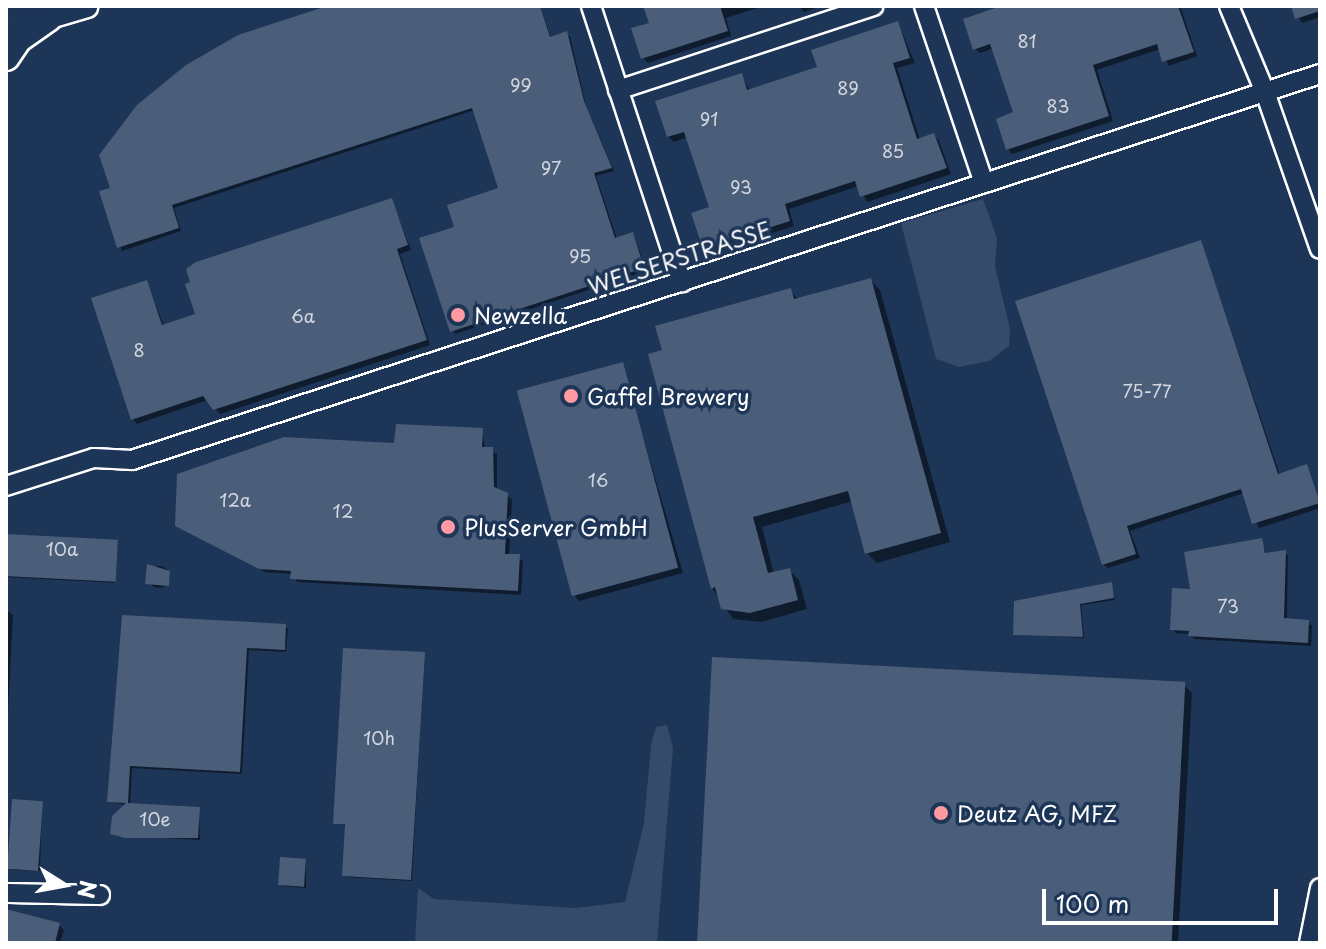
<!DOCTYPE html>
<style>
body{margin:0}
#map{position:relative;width:1326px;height:949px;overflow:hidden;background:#1d3557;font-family:"Playpen Sans",sans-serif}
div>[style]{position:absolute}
.green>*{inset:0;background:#364b69}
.shadow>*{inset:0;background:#0007;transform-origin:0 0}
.round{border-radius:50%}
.building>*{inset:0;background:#4a5d79;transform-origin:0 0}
.roads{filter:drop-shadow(2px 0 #fff) drop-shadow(-2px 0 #fff) drop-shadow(0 2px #fff) drop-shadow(0 -2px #fff)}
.minor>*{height:18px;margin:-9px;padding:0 9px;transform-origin:9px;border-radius:9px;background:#1d3557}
.major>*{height:22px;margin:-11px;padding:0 11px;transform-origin:11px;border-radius:11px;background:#1d3557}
.highway>*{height:26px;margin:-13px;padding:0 13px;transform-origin:13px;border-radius:13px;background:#1d3557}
.dots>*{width:22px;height:22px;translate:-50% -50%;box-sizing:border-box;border:4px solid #1d3557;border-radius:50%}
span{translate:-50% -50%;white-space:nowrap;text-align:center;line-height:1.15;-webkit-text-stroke:7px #1d3557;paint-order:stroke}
.number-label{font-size:18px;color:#d2d6de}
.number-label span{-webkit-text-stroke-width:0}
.street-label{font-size:22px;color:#fff}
.poi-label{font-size:22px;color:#fff}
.left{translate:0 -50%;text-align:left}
.frame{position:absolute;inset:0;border:8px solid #fff;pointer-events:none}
.north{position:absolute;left:24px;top:845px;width:80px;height:80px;-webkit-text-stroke:6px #1d3557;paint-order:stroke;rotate:101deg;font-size:22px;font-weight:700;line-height:32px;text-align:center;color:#fff}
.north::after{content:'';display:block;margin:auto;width:28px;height:36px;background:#fff;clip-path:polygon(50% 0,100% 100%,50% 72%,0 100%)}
.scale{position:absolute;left:1042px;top:889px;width:236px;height:36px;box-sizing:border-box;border:4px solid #fff;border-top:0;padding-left:10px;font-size:24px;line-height:28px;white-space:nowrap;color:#fff;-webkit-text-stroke:6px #1d3557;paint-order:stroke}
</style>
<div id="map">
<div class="green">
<div style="clip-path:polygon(983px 199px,997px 238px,995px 266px,1010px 329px,1009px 346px,989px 361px,959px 367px,936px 359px,901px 223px)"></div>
<div style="clip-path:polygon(667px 725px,673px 748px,657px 943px,415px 943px,418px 888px,434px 899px,575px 908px,625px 902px,644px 823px,651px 745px,656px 727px)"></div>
</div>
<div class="shadow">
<div style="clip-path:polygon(333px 6px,540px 6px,551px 38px,570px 36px,586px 106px,614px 171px,596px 176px,617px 239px,635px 237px,646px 271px,455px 334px,422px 239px,457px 228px,501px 189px,475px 110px,174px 208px,181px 231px,122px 251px,102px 192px,112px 189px)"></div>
<div style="clip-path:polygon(645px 6px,764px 6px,726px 18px,731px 36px,648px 63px,643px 58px,651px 25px)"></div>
<div style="clip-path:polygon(799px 6px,822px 6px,804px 12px)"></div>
<div style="clip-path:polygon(1008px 6px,1180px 6px,1197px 56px,1169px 66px,1160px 49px,1097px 70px,1113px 121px,1012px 154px,1008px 149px,1015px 114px,994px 48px,980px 53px,975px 49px)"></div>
<div style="clip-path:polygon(1293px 6px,1320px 6px,1320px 17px,1302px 23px)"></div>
<div style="clip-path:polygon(898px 23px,915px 63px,897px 68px,920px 140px,934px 135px,939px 141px,951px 174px,867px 202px,859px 186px,789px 209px,794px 226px,710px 253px,705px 247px,711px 208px,688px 137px,674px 142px,668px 136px,741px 75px,750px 91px,819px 68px)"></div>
<div style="clip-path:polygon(392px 201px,411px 250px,400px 254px,430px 345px,220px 414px,208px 400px,137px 424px,133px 419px,147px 282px,164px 326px,197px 315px,193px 284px)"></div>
<div style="clip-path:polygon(1201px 242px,1280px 475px,1307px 467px,1320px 508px,1259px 528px,1244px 493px,1130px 531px,1140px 558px,1108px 568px,1103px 564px)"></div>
<div style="clip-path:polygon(870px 280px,880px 290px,950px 542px,877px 563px,867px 553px,853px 501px,762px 527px,774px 574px,789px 570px,799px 580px,807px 609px,761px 622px,733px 619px,712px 588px,664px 351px,790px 291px,799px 300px)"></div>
<div style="clip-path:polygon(622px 365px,683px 573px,579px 601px,575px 596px)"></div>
<div style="clip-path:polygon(482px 430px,485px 449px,497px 454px,497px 490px,512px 499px,509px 556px,523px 561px,521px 595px,297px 582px,293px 574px,265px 572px,177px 526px,396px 445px)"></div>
<div style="left:6px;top:536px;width:111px;height:41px;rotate:3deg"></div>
<div style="clip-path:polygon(1261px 540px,1267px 555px,1288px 555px,1287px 620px,1312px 625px,1311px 646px,1194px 639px,1191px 634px,1176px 633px,1172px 629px,1192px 591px)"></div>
<div class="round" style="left:148px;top:566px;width:22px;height:22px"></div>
<div style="clip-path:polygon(1111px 584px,1115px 600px,1081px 605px,1084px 638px,1015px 634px)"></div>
<div style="clip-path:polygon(6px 610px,13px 615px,8px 713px,6px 713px)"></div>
<div style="clip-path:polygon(124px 617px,288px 628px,286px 652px,249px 650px,242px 774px,132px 768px,130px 805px,199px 809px,200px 840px,115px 835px,127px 805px,109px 802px)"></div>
<div style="clip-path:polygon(424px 654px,412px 881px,346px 877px,347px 825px,335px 823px)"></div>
<div style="clip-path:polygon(1185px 686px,1192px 693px,1178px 943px,698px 943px)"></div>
<div style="clip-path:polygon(42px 803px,40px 871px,12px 870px,11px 868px)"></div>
<div style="clip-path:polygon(306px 861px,306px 888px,282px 886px,281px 885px)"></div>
<div style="clip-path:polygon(6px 911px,59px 925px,64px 930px,60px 943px,6px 943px)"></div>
</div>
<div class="building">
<div style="clip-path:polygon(327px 6px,540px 6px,550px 37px,567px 31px,584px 101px,612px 168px,594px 173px,615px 238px,633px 232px,644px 268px,450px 332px,419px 238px,454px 227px,447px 205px,498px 188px,472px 108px,172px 205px,179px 228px,117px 248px,99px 191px,110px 188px,99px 155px,137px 105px,186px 65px,238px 35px)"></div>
<div style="clip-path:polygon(643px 6px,720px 6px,728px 31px,641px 59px,631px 28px,649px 23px)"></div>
<div style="clip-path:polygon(1001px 6px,1178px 6px,1194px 52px,1162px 62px,1157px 44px,1093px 65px,1109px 116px,1006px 150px,996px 119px,1013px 112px,990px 44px,973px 50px,963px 19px)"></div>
<div style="clip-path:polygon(1291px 6px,1320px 6px,1320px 11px,1295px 19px)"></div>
<div style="clip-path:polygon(898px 21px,910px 58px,893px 63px,917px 139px,934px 133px,947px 168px,860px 197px,855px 181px,785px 204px,790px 221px,703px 249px,691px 213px,709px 207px,684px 132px,667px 137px,655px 101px,742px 73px,747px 90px,817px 67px,811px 50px)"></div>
<div style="clip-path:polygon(392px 198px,408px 245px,397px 249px,427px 340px,213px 410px,203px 396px,131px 420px,91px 298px,147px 280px,162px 325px,195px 314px,185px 284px,190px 282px,186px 269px,196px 262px)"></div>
<div style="clip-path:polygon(1201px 240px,1278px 474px,1307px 464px,1320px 503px,1252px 524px,1241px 489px,1127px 526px,1136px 554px,1102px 565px,1015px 301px)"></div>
<div style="clip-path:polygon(871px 278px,941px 533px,865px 554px,848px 491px,753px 517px,768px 573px,790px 568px,798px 600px,750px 613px,721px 609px,715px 587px,711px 589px,648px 354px,662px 350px,655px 326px,791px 288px,794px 299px)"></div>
<div style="left:623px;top:362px;width:213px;height:110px;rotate:75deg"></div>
<div style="clip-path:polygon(396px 424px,483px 428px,482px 447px,493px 447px,494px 487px,508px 493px,505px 554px,520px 554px,518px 591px,290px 579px,291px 571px,259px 569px,175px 526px,177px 474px,284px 437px,394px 443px)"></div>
<div style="left:6px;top:534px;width:112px;height:42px;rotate:3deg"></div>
<div style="clip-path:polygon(1262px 538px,1265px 553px,1286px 550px,1284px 618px,1309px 620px,1308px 643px,1188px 636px,1189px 631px,1170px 630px,1172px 588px,1190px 589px,1184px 552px)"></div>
<div style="clip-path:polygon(147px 564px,170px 571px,169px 586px,145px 584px)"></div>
<div style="clip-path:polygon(1112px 582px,1114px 598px,1080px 604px,1083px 637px,1013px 635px,1014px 601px)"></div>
<div style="clip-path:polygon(122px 615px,286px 624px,285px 650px,247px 648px,240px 772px,130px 766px,128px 803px,200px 807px,198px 838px,125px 838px,110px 834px,112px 816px,126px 803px,107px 802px)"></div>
<div style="clip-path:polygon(343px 648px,425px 652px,411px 880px,342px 876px,345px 824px,333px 824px)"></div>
<div style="left:712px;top:657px;width:474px;height:286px;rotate:3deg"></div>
<div style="left:12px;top:799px;width:31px;height:70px;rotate:4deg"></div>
<div style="left:280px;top:857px;width:26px;height:28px;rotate:4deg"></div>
<div style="clip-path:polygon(6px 909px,60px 923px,55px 943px,6px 943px)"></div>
</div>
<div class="roads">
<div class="minor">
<div style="left:591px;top:6px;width:291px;rotate:71.8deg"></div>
<div style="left:924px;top:6px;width:187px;rotate:71.3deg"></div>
<div style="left:1229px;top:6px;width:93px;rotate:67.3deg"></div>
<div style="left:1265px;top:92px;width:166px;rotate:70.7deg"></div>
<div style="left:6px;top:8px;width:43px;rotate:13.4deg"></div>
<div style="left:618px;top:90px;width:269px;rotate:-18.2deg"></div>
<div style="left:6px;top:486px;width:92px;rotate:-17.7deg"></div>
<div style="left:94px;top:458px;width:38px;rotate:3deg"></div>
<div style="left:132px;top:460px;width:1249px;rotate:-18deg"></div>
<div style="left:6px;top:893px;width:94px;rotate:1.2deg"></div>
<div style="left:1309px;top:943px;width:56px;rotate:-78.7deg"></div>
</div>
<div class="major">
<div style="left:6px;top:30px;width:84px;rotate:-16.5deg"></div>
</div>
<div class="highway">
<div style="left:6px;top:57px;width:22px;rotate:-56deg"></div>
<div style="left:18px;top:39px;width:37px;rotate:-35deg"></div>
</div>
</div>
<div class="dots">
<div style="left:458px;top:315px;background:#ff9aa2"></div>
<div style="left:571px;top:396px;background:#ff9aa2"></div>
<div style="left:448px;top:527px;background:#ff9aa2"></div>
<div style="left:941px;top:813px;background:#ff9aa2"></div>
</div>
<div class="number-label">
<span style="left:1027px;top:41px">81</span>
<span style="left:521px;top:85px">99</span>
<span style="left:848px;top:88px">89</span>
<span style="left:1058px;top:106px">83</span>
<span style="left:709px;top:119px">91</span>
<span style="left:893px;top:151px">85</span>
<span style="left:551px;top:168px">97</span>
<span style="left:741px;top:187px">93</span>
<span style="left:580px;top:256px">95</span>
<span style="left:303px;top:316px">6a</span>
<span style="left:139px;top:350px">8</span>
<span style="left:1147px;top:391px">75-77</span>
<span style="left:598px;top:480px">16</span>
<span style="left:235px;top:500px">12a</span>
<span style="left:343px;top:511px">12</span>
<span style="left:62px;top:549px">10a</span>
<span style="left:1228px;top:606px">73</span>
<span style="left:379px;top:738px">10h</span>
<span style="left:155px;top:819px">10e</span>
</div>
<div class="street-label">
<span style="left:679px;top:257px;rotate:-18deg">WELSERSTRASSE</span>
</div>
<div class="poi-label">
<span class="left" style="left:474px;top:315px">Newzella</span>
<span class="left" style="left:587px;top:396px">Gaffel Brewery</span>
<span class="left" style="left:464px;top:527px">PlusServer GmbH</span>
<span class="left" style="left:957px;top:813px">Deutz AG, MFZ</span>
</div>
<div class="frame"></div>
<div class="north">N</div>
<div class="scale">100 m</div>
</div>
